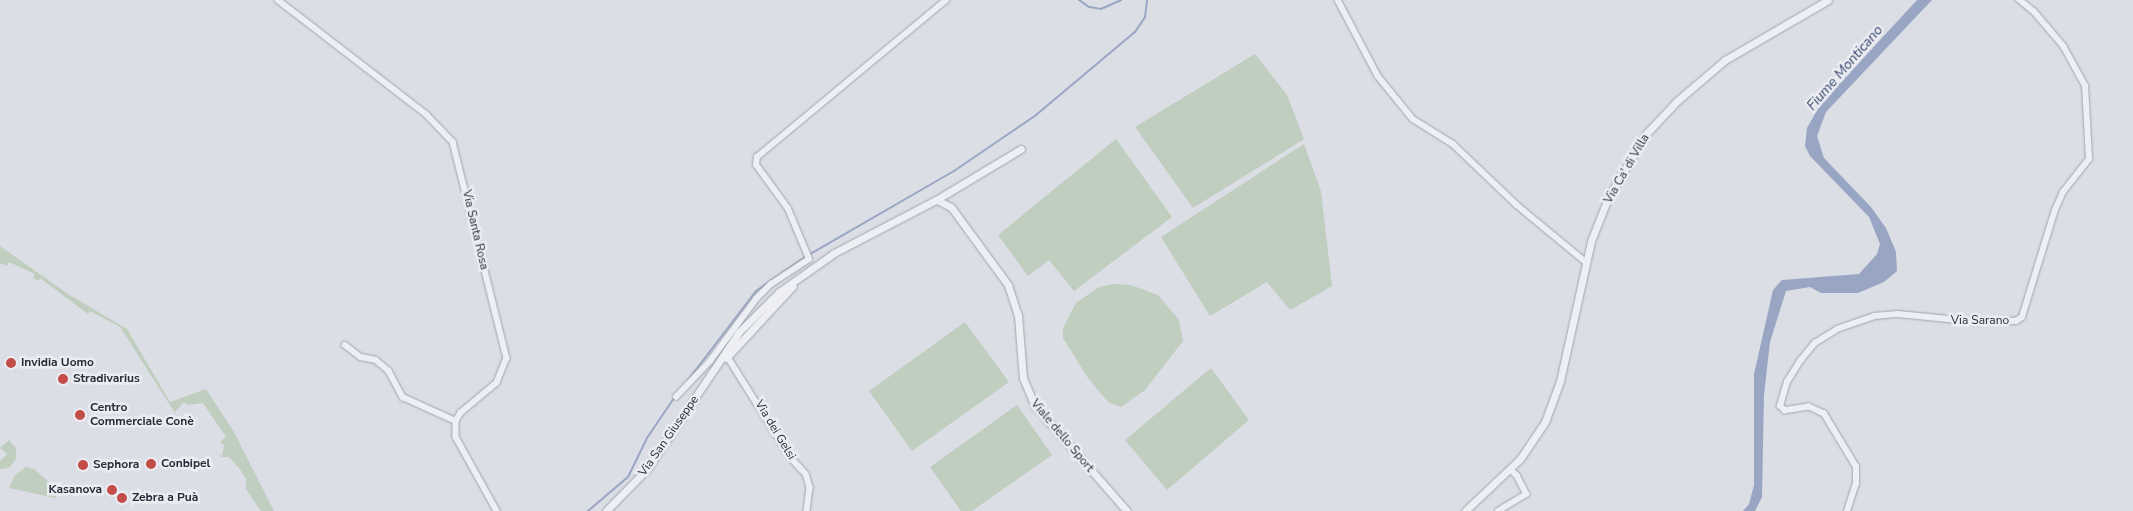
<!DOCTYPE html>
<html>
<head>
<meta charset="utf-8">
<style>
  body { margin:0 }
  #map { position:relative; width:2133px; height:511px; overflow:hidden; background:#dcdee5; font-family:"Nunito Sans",sans-serif }
  div>[style] { position:absolute }
  .green>* { inset:0; background:#bfcebe }
  .water>* { inset:0; background:#99a6c3 }
  .stream>* { height:2px; margin:-1px; padding:0 1px; transform-origin:1px; border-radius:1px; background:#99a6c3 }
  .roads { filter:drop-shadow(0 0 1px #a2a5ae) drop-shadow(0 0 1px #a2a5ae) }
  .minor>* { height:5.5px; margin:-2.75px; padding:0 2.75px; transform-origin:2.75px; border-radius:2.75px; background:#eeeff4 }
  .tertiary>* { height:7px; margin:-3.5px; padding:0 3.5px; transform-origin:3.5px; border-radius:3.5px; background:#eeeff4 }
  .dots>* { width:14px; height:14px; translate:-50% -50%; box-sizing:border-box; border:2px solid #ebedf3; border-radius:50% }
  span { translate:-50% -50%; white-space:nowrap; text-align:center; line-height:1.15; -webkit-text-stroke:5px #ebedf3; paint-order:stroke }
  .street-label { font-size:12px; color:#272b3a }
  .poi-label { font-size:12px; color:#272b3a; font-weight:700 }
  .left { translate:0 -50%; text-align:left }
  .right { translate:-100% -50%; text-align:right }
  .water-label { font-size:14px; color:#34436b; font-style:italic }
</style>
</head>
<body>
<div id="map">
  <div class="green">
    <i style="clip-path:polygon(1255px 54px,1287px 95px,1304px 139px,1193px 208px,1135px 127px)"></i>
    <i style="clip-path:polygon(1116px 139px,1172px 217px,1074px 291px,1049px 260px,1028px 276px,998px 235px)"></i>
    <i style="clip-path:polygon(1304px 144px,1321px 191px,1332px 286px,1290px 310px,1267px 282px,1210px 316px,1161px 237px)"></i>
    <i style="clip-path:polygon(0 246px,68px 294px,127px 329px,170px 402px,206px 389px,234px 432px,274px 511px,261px 511px,246px 489px,246px 479px,239px 468px,229px 457px,222px 457px,213px 450px,222px 456px,224px 445px,220px 442px,226px 437px,203px 403px,188px 405px,184px 402px,175px 412px,177px 416px,120px 327px,90px 311px,88px 314px,40px 278px,39px 281px,33px 278px,35px 274px,9px 262px,7px 266px,0 263px)"></i>
    <i style="clip-path:polygon(1114px 284px,1131px 285px,1158px 295px,1179px 320px,1183px 341px,1145px 390px,1121px 407px,1108px 402px,1088px 378px,1063px 338px,1063px 328px,1076px 303px,1099px 287px)"></i>
    <i style="clip-path:polygon(965px 322px,1009px 382px,912px 451px,869px 391px)"></i>
    <i style="clip-path:polygon(1211px 368px,1249px 420px,1167px 490px,1125px 440px)"></i>
    <i style="clip-path:polygon(1017px 405px,1052px 455px,972px 511px,961px 511px,930px 467px)"></i>
    <i style="clip-path:polygon(9px 440px,16px 448px,16px 459px,9px 468px,0 469px,0 461px,7px 454px,0 448px)"></i>
    <i style="clip-path:polygon(26px 467px,34px 469px,58px 490px,55px 498px,9px 488px,15px 475px)"></i>
  </div>
  <div class="water">
    <i style="clip-path:polygon(1917px 0,1932px 0,1826px 112px,1817px 136px,1824px 158px,1871px 207px,1886px 228px,1896px 252px,1897px 271px,1884px 282px,1858px 293px,1821px 293px,1810px 287px,1786px 291px,1770px 342px,1764px 395px,1762px 497px,1755px 511px,1743px 511px,1749px 504px,1754px 485px,1754px 374px,1773px 290px,1782px 280px,1859px 274px,1877px 254px,1880px 244px,1869px 217px,1810px 156px,1805px 146px,1807px 128px,1820px 105px)"></i>
  </div>
  <div class="stream">
    <i style="left:1079px;top:0;width:12px;rotate:35deg"></i>
    <i style="left:1089px;top:7px;width:12px;rotate:9deg"></i>
    <i style="left:1101px;top:9px;width:22px;rotate:-24deg"></i>
    <i style="left:688px;top:380px;width:112px;rotate:-52.6deg"></i>
    <i style="left:756px;top:291px;width:60px;rotate:-34.8deg"></i>
    <i style="left:805px;top:257px;width:172px;rotate:-30deg"></i>
    <i style="left:954px;top:171px;width:99px;rotate:-34.3deg"></i>
    <i style="left:1036px;top:115px;width:129px;rotate:-40deg"></i>
    <i style="left:1135px;top:32px;width:18px;rotate:-56deg"></i>
    <i style="left:1145px;top:17px;width:17px;rotate:-83deg"></i>
    <i style="left:588px;top:511px;width:52px;rotate:-40.4deg"></i>
    <i style="left:628px;top:477px;width:43px;rotate:-64deg"></i>
    <i style="left:647px;top:438px;width:48px;rotate:-56deg"></i>
  </div>
  <div class="roads">
    <div class="minor">
      <i style="left:278px;top:0;width:187px;rotate:37.6deg"></i>
      <i style="left:426px;top:114px;width:39px;rotate:46deg"></i>
      <i style="left:453px;top:142px;width:223px;rotate:76deg"></i>
      <i style="left:507px;top:358px;width:27px;rotate:112deg"></i>
      <i style="left:497px;top:383px;width:47px;rotate:140.2deg"></i>
      <i style="left:461px;top:413px;width:9px;rotate:122deg"></i>
      <i style="left:456px;top:421px;width:16px;rotate:90deg"></i>
      <i style="left:456px;top:437px;width:85px;rotate:61deg"></i>
      <i style="left:1338px;top:0;width:86px;rotate:62.2deg"></i>
      <i style="left:1378px;top:76px;width:55px;rotate:50.9deg"></i>
      <i style="left:1413px;top:119px;width:47px;rotate:32deg"></i>
      <i style="left:1453px;top:144px;width:88px;rotate:43.6deg"></i>
      <i style="left:1517px;top:205px;width:89px;rotate:39.6deg"></i>
      <i style="left:345px;top:345px;width:20px;rotate:37deg"></i>
      <i style="left:361px;top:357px;width:15px;rotate:11deg"></i>
      <i style="left:376px;top:360px;width:17px;rotate:40deg"></i>
      <i style="left:389px;top:371px;width:30px;rotate:62deg"></i>
      <i style="left:403px;top:397px;width:58px;rotate:24.4deg"></i>
      <i style="left:726px;top:354px;width:123px;rotate:58deg"></i>
      <i style="left:791px;top:458px;width:22px;rotate:47deg"></i>
      <i style="left:806px;top:474px;width:14px;rotate:73deg"></i>
      <i style="left:810px;top:487px;width:24px;rotate:97deg"></i>
      <i style="left:676px;top:397px;width:50px;rotate:-46.6deg"></i>
      <i style="left:710px;top:361px;width:77px;rotate:-53.4deg"></i>
      <i style="left:756px;top:299px;width:21px;rotate:-45deg"></i>
      <i style="left:771px;top:284px;width:45px;rotate:-33.3deg"></i>
      <i style="left:809px;top:259px;width:54px;rotate:-112.8deg"></i>
      <i style="left:788px;top:209px;width:54px;rotate:-126deg"></i>
      <i style="left:756px;top:165px;width:8px;rotate:-83deg"></i>
      <i style="left:757px;top:157px;width:246px;rotate:-39.7deg"></i>
      <i style="left:1498px;top:511px;width:33px;rotate:-31deg"></i>
      <i style="left:1526px;top:494px;width:20px;rotate:-117deg"></i>
      <i style="left:1517px;top:476px;width:9px;rotate:-139deg"></i>
      <i style="left:1847px;top:511px;width:28px;rotate:-72deg"></i>
      <i style="left:1856px;top:484px;width:17px;rotate:-90deg"></i>
      <i style="left:1856px;top:467px;width:62px;rotate:-121.1deg"></i>
      <i style="left:1824px;top:414px;width:17px;rotate:-155deg"></i>
      <i style="left:1809px;top:407px;width:24px;rotate:171deg"></i>
      <i style="left:1785px;top:411px;width:7px;rotate:-135deg"></i>
      <i style="left:1780px;top:406px;width:25px;rotate:-74deg"></i>
      <i style="left:1787px;top:382px;width:26px;rotate:-58deg"></i>
      <i style="left:1801px;top:360px;width:22px;rotate:-51deg"></i>
      <i style="left:1815px;top:343px;width:26px;rotate:-32deg"></i>
      <i style="left:1837px;top:329px;width:39px;rotate:-19deg"></i>
      <i style="left:1874px;top:316px;width:24px;rotate:-5deg"></i>
      <i style="left:1898px;top:314px;width:81px;rotate:5.6deg"></i>
      <i style="left:1979px;top:322px;width:37px;rotate:-2deg"></i>
      <i style="left:2016px;top:321px;width:7px;rotate:-34deg"></i>
      <i style="left:2022px;top:317px;width:112px;rotate:-72.9deg"></i>
      <i style="left:2055px;top:210px;width:20px;rotate:-66deg"></i>
      <i style="left:2063px;top:192px;width:42px;rotate:-51.8deg"></i>
      <i style="left:2089px;top:159px;width:73px;rotate:-93.1deg"></i>
      <i style="left:2085px;top:86px;width:46px;rotate:-118.8deg"></i>
      <i style="left:2063px;top:46px;width:45px;rotate:-130.5deg"></i>
      <i style="left:2034px;top:12px;width:19px;rotate:-141deg"></i>
    </div>
    <div class="tertiary">
      <i style="left:937px;top:200px;width:16px;rotate:27deg"></i>
      <i style="left:951px;top:207px;width:97px;rotate:53.8deg"></i>
      <i style="left:1008px;top:285px;width:32px;rotate:72deg"></i>
      <i style="left:1018px;top:315px;width:63px;rotate:85.5deg"></i>
      <i style="left:1023px;top:378px;width:30px;rotate:67deg"></i>
      <i style="left:1035px;top:406px;width:140px;rotate:48.8deg"></i>
      <i style="left:726px;top:358px;width:98px;rotate:-47.1deg"></i>
      <i style="left:606px;top:511px;width:59px;rotate:-45.7deg"></i>
      <i style="left:647px;top:469px;width:165px;rotate:-56.1deg"></i>
      <i style="left:739px;top:332px;width:57px;rotate:-45deg"></i>
      <i style="left:779px;top:292px;width:67px;rotate:-35.3deg"></i>
      <i style="left:834px;top:253px;width:115px;rotate:-27.5deg"></i>
      <i style="left:936px;top:200px;width:99px;rotate:-31deg"></i>
      <i style="left:1465px;top:511px;width:76px;rotate:-43.4deg"></i>
      <i style="left:1520px;top:459px;width:45px;rotate:-56deg"></i>
      <i style="left:1545px;top:422px;width:44px;rotate:-69.9deg"></i>
      <i style="left:1560px;top:381px;width:143px;rotate:-77.5deg"></i>
      <i style="left:1591px;top:241px;width:46px;rotate:-68.4deg"></i>
      <i style="left:1608px;top:198px;width:74px;rotate:-59.3deg"></i>
      <i style="left:1646px;top:134px;width:45px;rotate:-46.8deg"></i>
      <i style="left:1677px;top:101px;width:63px;rotate:-40.5deg"></i>
      <i style="left:1725px;top:60px;width:119px;rotate:-30.2deg"></i>
    </div>
  </div>
  <div class="dots">
    <i style="left:11px;top:363px;background:#c34b48"></i>
    <i style="left:63px;top:379px;background:#c34b48"></i>
    <i style="left:80px;top:415px;background:#c34b48"></i>
    <i style="left:151px;top:464px;background:#c34b48"></i>
    <i style="left:83px;top:465px;background:#c34b48"></i>
    <i style="left:112px;top:490px;background:#c34b48"></i>
    <i style="left:122px;top:498px;background:#c34b48"></i>
  </div>
  <div class="street-label">
    <span style="left:1627px;top:169px;rotate:-60deg">Via Ca' di Villa</span>
    <span style="left:475px;top:230px;rotate:77deg">Via Santa Rosa</span>
    <span style="left:1980px;top:321px">Via Sarano</span>
    <span style="left:775px;top:430px;rotate:59deg">Via dei Gelsi</span>
    <span style="left:669px;top:436px;rotate:-55deg">Via San Giuseppe</span>
    <span style="left:1062px;top:436px;rotate:50deg">Viale dello Sport</span>
  </div>
  <div class="poi-label">
    <span class="left" style="left:21px;top:363px">Invidia Uomo</span>
    <span class="left" style="left:73px;top:379px">Stradivarius</span>
    <span class="left" style="left:90px;top:415px">Centro<br>Commerciale Conè</span>
    <span class="left" style="left:161px;top:464px">Conbipel</span>
    <span class="left" style="left:93px;top:465px">Sephora</span>
    <span class="right" style="left:102px;top:490px">Kasanova</span>
    <span class="left" style="left:132px;top:498px">Zebra a Puà</span>
  </div>
  <div class="water-label">
    <span style="left:1845px;top:68px;rotate:-49deg">Fiume Monticano</span>
  </div>
</div>
</body>
</html>
